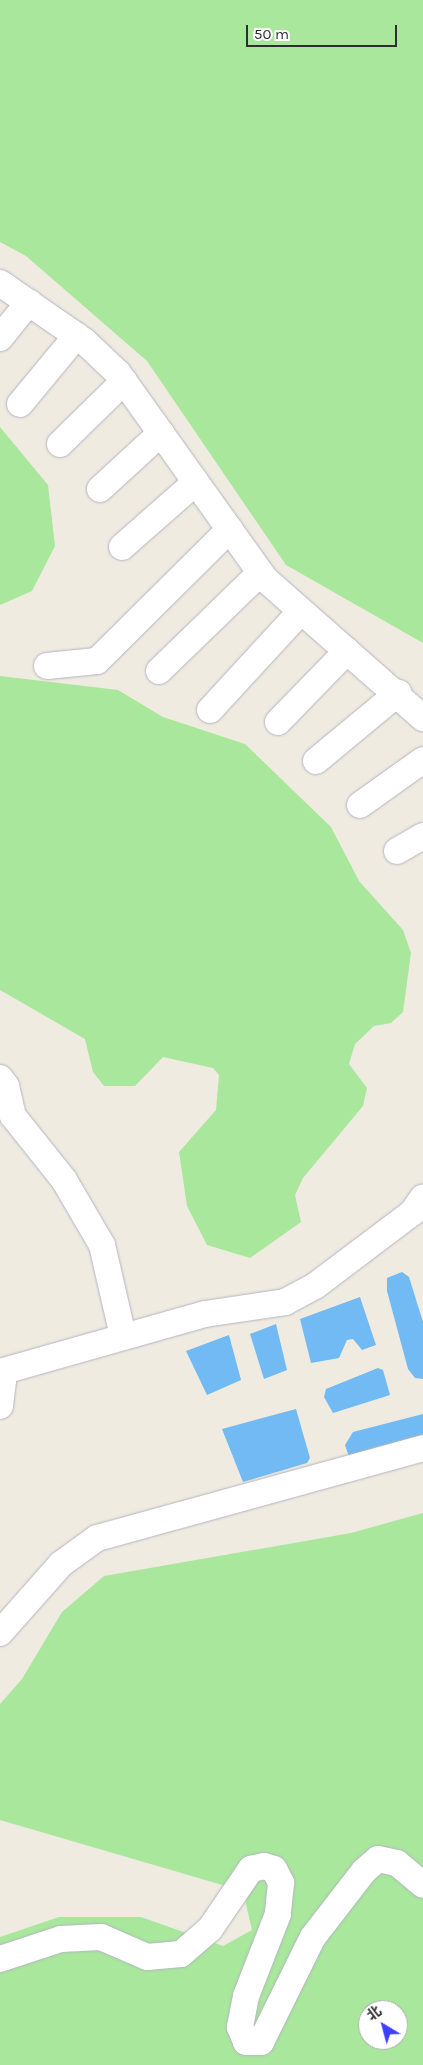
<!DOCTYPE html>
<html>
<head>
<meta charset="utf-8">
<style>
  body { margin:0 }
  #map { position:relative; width:423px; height:2065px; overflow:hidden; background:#efebe0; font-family:Karla,"Noto Sans SC",sans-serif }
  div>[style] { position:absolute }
  .green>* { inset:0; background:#a8e79c }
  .water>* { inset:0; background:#71baf3 }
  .roads { filter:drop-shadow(0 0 1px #b4b4c1) drop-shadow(0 0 1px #b4b4c1) }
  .minor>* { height:26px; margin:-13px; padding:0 13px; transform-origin:13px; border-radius:13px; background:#fff }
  span { translate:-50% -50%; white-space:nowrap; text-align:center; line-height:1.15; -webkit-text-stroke:4.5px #fff; paint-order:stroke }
  .north { position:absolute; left:358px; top:2000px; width:50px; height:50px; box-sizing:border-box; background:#fff; border:1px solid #ababab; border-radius:50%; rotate:323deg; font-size:14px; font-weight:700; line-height:20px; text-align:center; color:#2e2e2e }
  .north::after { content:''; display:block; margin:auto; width:18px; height:22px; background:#3e40ff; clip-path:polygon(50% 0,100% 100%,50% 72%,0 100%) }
  .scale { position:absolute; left:246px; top:25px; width:151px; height:22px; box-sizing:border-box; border:2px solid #2e2e2e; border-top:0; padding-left:6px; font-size:15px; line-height:18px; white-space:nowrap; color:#2e2e2e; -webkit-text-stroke:4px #fff; paint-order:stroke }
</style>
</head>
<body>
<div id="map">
  <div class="green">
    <i style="clip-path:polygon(0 0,423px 0,423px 643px,286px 565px,147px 361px,26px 256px,0 242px)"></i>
    <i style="clip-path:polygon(0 427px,48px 485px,55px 546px,32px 591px,0 605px)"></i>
    <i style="clip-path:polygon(0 676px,118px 690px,163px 717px,245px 744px,331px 827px,359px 881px,403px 930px,411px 953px,403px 1012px,391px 1023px,374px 1026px,355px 1044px,349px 1064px,367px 1088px,363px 1106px,303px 1178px,295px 1195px,301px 1222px,250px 1258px,207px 1245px,187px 1206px,179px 1152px,216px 1110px,219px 1075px,213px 1068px,163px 1057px,135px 1086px,104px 1086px,93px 1072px,85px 1039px,0 990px)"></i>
    <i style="clip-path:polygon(evenodd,423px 1513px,423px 2065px,0 2065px,0 1937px,59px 1917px,141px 1917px,223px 1946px,252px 1930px,243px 1891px,0 1820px,0 1704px,22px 1679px,62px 1612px,104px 1576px,351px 1533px,423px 1513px,368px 2010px,398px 2010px,398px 2040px,368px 2040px,368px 2010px)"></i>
  </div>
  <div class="water">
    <i style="clip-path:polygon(402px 1272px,409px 1277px,423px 1322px,423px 1379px,415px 1378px,408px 1369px,387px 1291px,387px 1278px)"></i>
    <i style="clip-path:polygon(360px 1297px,376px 1345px,362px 1350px,353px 1339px,347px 1340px,339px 1358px,311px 1363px,300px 1319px)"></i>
    <i style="clip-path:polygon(276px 1324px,287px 1370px,264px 1379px,250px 1334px)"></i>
    <i style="clip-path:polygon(229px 1335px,241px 1380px,207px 1395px,186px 1351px)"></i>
    <i style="clip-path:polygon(378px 1368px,383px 1370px,390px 1395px,333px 1413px,324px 1397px,326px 1389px)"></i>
    <i style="clip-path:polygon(296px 1409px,310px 1458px,307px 1463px,243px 1482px,222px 1429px)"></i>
    <i style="clip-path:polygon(423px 1414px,423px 1440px,352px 1458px,348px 1454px,345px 1445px,353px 1432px)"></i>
  </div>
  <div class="roads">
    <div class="minor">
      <i style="left:0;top:283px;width:102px;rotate:34.6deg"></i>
      <i style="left:84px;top:341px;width:47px;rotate:43.3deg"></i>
      <i style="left:118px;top:373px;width:252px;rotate:54.5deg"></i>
      <i style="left:264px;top:578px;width:212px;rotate:41.4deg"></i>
      <i style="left:0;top:338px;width:46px;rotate:-51.1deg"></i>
      <i style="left:20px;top:404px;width:89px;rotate:-50.4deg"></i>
      <i style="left:60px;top:444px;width:90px;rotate:-44.5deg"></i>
      <i style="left:100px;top:489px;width:83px;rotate:-42.6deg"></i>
      <i style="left:122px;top:547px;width:98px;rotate:-41.3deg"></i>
      <i style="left:47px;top:666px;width:50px;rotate:-5.7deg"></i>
      <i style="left:97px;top:661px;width:187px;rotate:-44.8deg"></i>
      <i style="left:159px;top:671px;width:141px;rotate:-44.1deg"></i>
      <i style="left:210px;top:710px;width:133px;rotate:-47.4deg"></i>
      <i style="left:278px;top:722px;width:99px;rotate:-45.8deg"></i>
      <i style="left:316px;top:761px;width:107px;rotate:-39.7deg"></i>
      <i style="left:360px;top:805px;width:77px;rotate:-35.5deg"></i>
      <i style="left:397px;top:851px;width:30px;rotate:-30deg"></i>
      <i style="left:0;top:1078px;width:10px;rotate:53deg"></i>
      <i style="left:6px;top:1086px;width:31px;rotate:77deg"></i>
      <i style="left:13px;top:1116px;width:82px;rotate:51.4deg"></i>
      <i style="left:64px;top:1180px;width:75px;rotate:59.7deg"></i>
      <i style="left:102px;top:1245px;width:93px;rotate:77deg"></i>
      <i style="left:0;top:1372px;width:213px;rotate:-15.8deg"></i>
      <i style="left:205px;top:1314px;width:81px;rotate:-8.5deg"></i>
      <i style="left:285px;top:1302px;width:34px;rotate:-28deg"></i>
      <i style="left:315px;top:1286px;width:121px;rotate:-37deg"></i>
      <i style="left:412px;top:1213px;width:19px;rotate:-55deg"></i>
      <i style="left:0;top:1406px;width:34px;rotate:-83deg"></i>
      <i style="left:0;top:1633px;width:92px;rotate:-48.5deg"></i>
      <i style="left:61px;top:1564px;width:44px;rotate:-35.8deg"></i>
      <i style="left:97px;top:1538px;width:338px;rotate:-15.4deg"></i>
      <i style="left:0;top:1959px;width:64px;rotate:-18.2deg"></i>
      <i style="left:61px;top:1939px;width:40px;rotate:-2.9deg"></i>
      <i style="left:101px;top:1937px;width:50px;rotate:23.5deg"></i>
      <i style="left:147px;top:1957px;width:34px;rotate:-5deg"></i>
      <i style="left:181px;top:1954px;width:38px;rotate:-41deg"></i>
      <i style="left:210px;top:1929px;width:73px;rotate:-55.7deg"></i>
      <i style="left:251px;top:1869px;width:13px;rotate:-13deg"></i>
      <i style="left:264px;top:1866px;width:10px;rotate:17deg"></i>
      <i style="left:274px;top:1869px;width:16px;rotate:63deg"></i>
      <i style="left:281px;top:1883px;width:31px;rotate:96deg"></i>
      <i style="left:278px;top:1914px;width:88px;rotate:111.3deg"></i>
      <i style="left:246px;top:1996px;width:32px;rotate:101deg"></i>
      <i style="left:240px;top:2027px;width:16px;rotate:68deg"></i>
      <i style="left:246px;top:2042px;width:15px"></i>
      <i style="left:261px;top:2042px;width:117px;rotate:-63.7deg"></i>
      <i style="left:313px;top:1937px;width:83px;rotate:-52.3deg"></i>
      <i style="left:364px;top:1871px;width:18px;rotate:-41deg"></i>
      <i style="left:378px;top:1859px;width:19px;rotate:12deg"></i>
      <i style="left:397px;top:1863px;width:34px;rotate:40deg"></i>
    </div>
  </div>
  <div class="north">北</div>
  <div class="scale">50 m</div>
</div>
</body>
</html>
